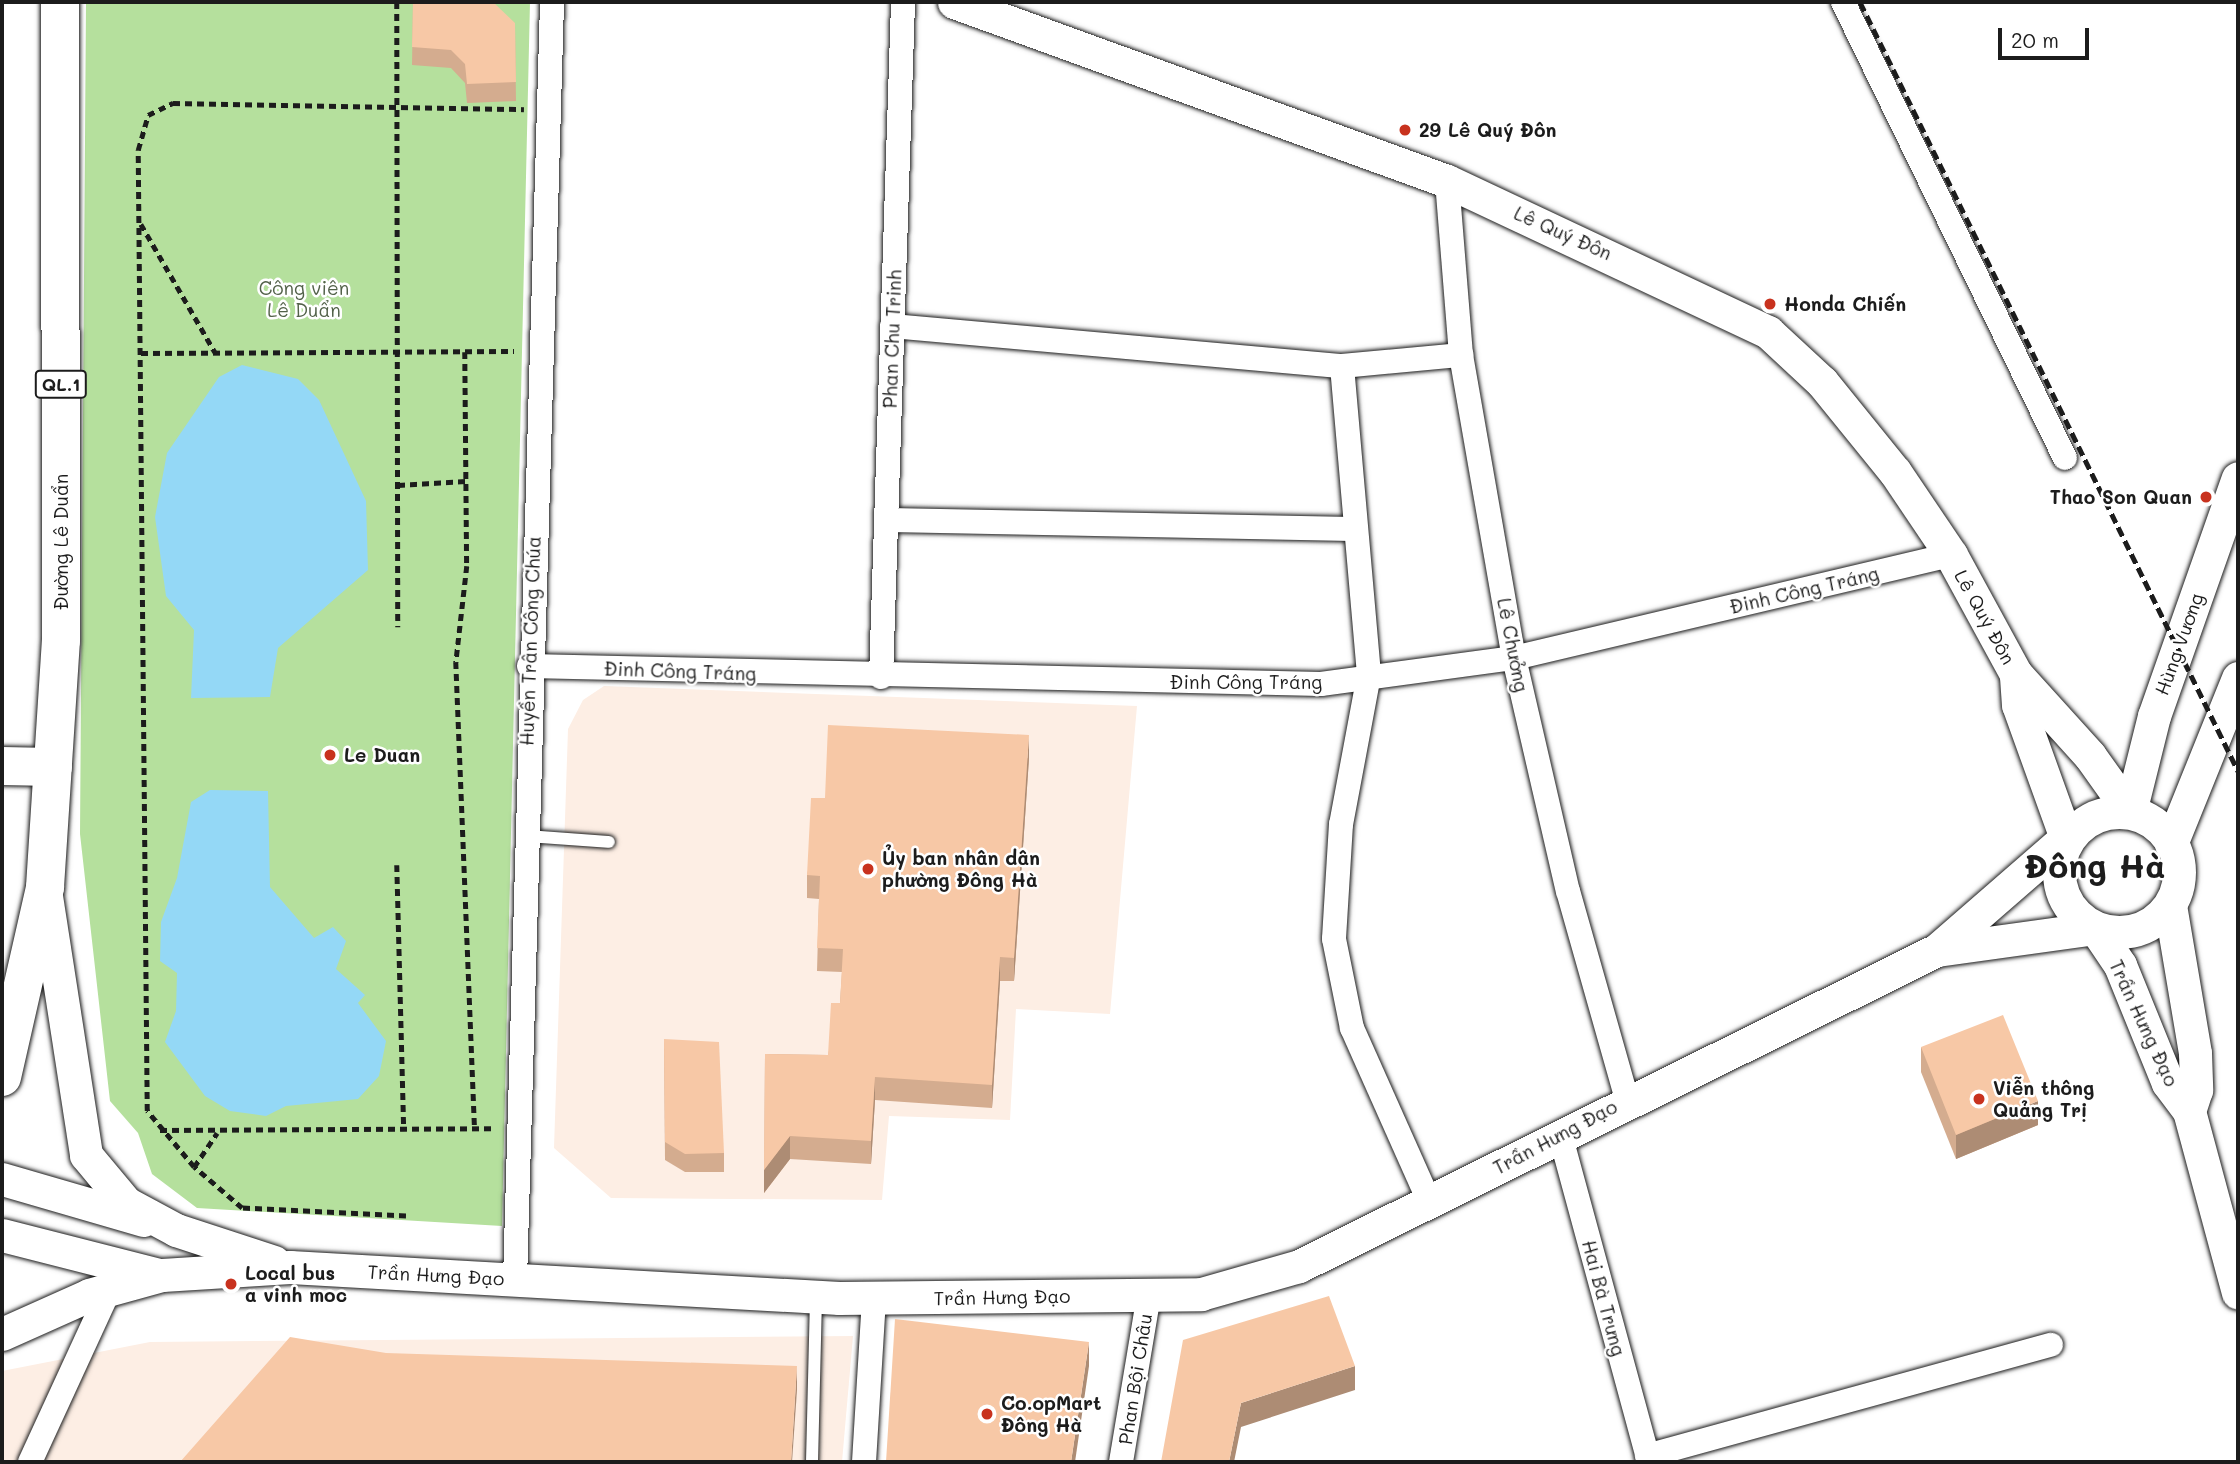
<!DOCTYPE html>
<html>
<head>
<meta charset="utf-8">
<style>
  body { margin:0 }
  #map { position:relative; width:2240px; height:1464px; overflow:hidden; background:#fff; font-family:Mali,sans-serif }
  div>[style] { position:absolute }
  .built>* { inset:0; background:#fdeee4 }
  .green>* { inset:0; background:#b5e09d }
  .water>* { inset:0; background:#94d8f6 }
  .path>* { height:4.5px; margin-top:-2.25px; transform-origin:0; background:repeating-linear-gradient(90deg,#1c1c1c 0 7px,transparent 0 12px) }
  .roads { filter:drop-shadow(0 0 2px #1c1c1c) drop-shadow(0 0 2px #1c1c1c) }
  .lane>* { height:12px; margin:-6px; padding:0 6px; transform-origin:6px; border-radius:6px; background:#fff }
  .street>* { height:24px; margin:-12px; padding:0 12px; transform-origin:12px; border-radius:12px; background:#fff }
  .secondary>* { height:33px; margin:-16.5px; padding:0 16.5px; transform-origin:16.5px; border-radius:16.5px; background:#fff }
  .secondary>.ring { margin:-16.5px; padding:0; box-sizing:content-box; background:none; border:33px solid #fff; border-radius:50% }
  .highway>* { height:38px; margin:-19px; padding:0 19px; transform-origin:19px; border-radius:19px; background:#fff }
  .rail>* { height:5px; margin-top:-2.5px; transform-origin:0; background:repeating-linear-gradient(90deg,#1c1c1c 0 10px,transparent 0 15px) }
  .wall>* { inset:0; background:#d4ac8f }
  .shaded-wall>* { inset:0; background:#ad8c74 }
  .building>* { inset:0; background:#f7c8a6 }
  .dots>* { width:19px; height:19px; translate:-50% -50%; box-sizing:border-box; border:4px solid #fff; border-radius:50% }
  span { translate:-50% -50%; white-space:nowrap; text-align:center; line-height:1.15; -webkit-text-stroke:5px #fff; paint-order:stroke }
  .shield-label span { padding:2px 5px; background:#fff; border:2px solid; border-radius:5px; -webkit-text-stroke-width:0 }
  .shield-label { font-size:18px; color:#1c1c1c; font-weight:700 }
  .poi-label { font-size:19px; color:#1c1c1c; font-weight:700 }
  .left { translate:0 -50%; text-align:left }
  .right { translate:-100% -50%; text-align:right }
  .street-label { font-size:19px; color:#1c1c1c }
  .park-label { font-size:19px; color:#526149 }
  .town-label { font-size:33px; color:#1c1c1c; font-weight:700 }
  .frame { position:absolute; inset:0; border:4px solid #1c1c1c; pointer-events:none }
  .scale { position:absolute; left:1998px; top:28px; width:91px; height:32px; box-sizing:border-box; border:4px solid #1c1c1c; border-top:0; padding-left:9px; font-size:21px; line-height:24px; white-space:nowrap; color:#1c1c1c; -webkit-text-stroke:5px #fff; paint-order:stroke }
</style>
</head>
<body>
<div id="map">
  <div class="built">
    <i style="clip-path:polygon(604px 686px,1137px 706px,1110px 1014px,1016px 1009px,1010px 1120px,889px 1116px,882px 1200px,611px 1198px,554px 1148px,568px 729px,583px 700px)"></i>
    <i style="clip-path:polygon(853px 1336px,842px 1462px,2px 1462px,2px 1371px,150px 1342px)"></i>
  </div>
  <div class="green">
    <i style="clip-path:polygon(86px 2px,530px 2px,502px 1226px,197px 1208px,152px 1174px,138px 1133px,110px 1101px,80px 834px)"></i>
  </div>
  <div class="water">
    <i style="clip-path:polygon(242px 365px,298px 379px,319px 400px,366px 501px,368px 570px,278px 648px,270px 697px,191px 698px,194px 630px,166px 596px,155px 517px,167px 453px,219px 377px)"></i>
    <i style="clip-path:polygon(210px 790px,268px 791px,270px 887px,314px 938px,333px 927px,346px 941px,336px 969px,365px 995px,358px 1003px,386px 1041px,379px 1076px,358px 1099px,286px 1106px,266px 1116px,230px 1111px,205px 1096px,165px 1042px,176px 1011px,177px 973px,160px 961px,161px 922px,177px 878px,191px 802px)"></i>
  </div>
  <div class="path">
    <i style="left:397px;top:2px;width:625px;rotate:89.91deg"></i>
    <i style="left:141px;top:224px;width:148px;rotate:60deg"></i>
    <i style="left:465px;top:352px;width:214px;rotate:89.5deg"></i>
    <i style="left:467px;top:566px;width:97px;rotate:96.5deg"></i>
    <i style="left:456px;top:662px;width:467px;rotate:87.7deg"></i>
    <i style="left:141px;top:353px;width:373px;rotate:-0.3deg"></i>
    <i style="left:398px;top:485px;width:68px;rotate:-3.4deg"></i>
    <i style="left:397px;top:865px;width:266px;rotate:88.5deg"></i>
    <i style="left:160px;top:1130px;width:335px;rotate:-0.3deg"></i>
    <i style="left:194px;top:1167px;width:41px;rotate:-55.9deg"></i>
    <i style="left:406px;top:1216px;width:164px;rotate:-177.2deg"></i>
    <i style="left:242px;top:1208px;width:63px;rotate:-139.5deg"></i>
    <i style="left:194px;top:1167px;width:73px;rotate:-130deg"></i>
    <i style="left:147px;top:1111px;width:961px;rotate:-90.54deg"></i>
    <i style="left:138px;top:150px;width:36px;rotate:-74deg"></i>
    <i style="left:148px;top:115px;width:28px;rotate:-26deg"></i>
    <i style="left:173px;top:103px;width:351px;rotate:1deg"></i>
  </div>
  <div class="roads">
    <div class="lane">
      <i style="left:526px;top:836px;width:83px;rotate:4.1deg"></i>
      <i style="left:812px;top:1462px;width:164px;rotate:-88.6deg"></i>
    </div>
    <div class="street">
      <i style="left:1843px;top:2px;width:507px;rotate:64.04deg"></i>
      <i style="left:1447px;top:181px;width:175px;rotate:85.4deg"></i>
      <i style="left:1461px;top:355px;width:308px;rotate:80.1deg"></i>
      <i style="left:1514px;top:658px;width:239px;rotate:77deg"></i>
      <i style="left:1568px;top:891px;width:216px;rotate:74.2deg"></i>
      <i style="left:892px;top:326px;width:452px;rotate:5.1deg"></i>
      <i style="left:1342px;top:366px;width:120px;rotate:-5.3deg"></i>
      <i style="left:1342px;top:366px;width:310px;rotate:85deg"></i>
      <i style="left:1369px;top:675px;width:152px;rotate:100.6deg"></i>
      <i style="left:1341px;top:824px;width:115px;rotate:93.5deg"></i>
      <i style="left:1334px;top:939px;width:91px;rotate:78.6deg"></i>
      <i style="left:1352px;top:1028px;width:192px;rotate:66deg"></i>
      <i style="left:888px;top:520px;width:465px;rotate:1.1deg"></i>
      <i style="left:529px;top:666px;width:792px;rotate:1.3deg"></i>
      <i style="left:1321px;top:684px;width:195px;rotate:-7.7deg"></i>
      <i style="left:1514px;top:658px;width:449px;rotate:-13.3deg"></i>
      <i style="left:881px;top:677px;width:675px;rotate:-88.13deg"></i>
      <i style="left:1560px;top:1134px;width:340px;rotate:74.8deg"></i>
      <i style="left:515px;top:1280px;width:1279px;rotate:-88.34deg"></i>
      <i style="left:1647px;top:1456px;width:419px;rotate:-15.4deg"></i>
      <i style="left:30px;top:1462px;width:189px;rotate:-65.3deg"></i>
      <i style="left:864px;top:1462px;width:164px;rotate:-86.5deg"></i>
      <i style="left:1121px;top:1462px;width:169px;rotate:-80.5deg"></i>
    </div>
    <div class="secondary">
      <i style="left:954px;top:2px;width:524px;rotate:19.96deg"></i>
      <i style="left:1447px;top:181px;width:355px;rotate:25.2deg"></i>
      <i style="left:1768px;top:332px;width:74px;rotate:42.8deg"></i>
      <i style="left:1822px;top:382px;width:116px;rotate:51deg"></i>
      <i style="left:1895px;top:472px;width:100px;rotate:56deg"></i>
      <i style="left:1951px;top:555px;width:136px;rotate:61.4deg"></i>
      <i style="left:2016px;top:674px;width:110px;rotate:47.9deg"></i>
      <i style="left:2090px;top:756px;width:69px;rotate:54.5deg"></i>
      <i style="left:2130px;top:812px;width:99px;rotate:-76deg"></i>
      <i style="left:2154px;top:716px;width:252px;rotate:-70.6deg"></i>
      <i class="ring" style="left:2059px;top:812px;width:87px;height:87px"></i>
      <i style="left:2171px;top:844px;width:179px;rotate:-68deg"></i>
      <i style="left:46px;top:896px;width:262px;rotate:81.2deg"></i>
      <i style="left:86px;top:1155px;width:62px;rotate:50.2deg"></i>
      <i style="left:126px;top:1203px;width:57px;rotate:28.4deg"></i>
      <i style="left:176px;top:1230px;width:103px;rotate:18.1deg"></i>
      <i style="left:2170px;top:905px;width:150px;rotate:80.4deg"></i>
      <i style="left:2195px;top:1053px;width:37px;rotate:88deg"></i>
      <i style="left:2196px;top:1090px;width:22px;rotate:108deg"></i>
      <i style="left:1937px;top:950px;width:160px;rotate:-7.9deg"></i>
      <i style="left:2095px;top:928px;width:45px;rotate:56deg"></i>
      <i style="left:2120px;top:965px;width:127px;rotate:67.9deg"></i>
      <i style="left:2168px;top:1083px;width:35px;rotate:53deg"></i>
      <i style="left:2189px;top:1111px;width:188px;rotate:74.9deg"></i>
      <i style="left:2px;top:1179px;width:147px;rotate:16.2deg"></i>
      <i style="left:2px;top:1235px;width:162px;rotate:14.3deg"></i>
      <i style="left:2px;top:1334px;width:95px;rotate:-24.1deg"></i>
      <i style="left:89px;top:1295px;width:76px;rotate:-15.3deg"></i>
      <i style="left:162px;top:1275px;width:128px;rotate:-3.6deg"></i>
      <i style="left:290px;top:1267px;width:550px;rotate:3.23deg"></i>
      <i style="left:839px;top:1298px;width:362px;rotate:-0.6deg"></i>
      <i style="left:1201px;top:1294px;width:102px;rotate:-15.9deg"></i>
      <i style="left:1299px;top:1266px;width:712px;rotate:-26.35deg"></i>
      <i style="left:1937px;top:950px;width:171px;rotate:-41deg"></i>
      <i style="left:2066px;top:838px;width:141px;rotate:-109.8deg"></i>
      <i style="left:2018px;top:705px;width:31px;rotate:-94deg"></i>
    </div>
    <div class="highway">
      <i style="left:2px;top:766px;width:51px;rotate:1.1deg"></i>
      <i style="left:2px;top:1077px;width:195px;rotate:-77.2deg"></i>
      <i style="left:45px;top:887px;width:247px;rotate:-86.3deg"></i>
      <i style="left:61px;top:641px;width:639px;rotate:-90.09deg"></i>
    </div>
  </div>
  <div class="rail">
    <i style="left:1860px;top:2px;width:857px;rotate:63.82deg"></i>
  </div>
  <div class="wall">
    <i style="clip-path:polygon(413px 2px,515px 23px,516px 101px,467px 103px,465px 83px,451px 68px,412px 65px)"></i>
    <i style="clip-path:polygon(1029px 758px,1014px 981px,1000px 981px,992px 1108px,875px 1100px,871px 1164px,790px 1159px,764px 1193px,765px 1054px,828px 1055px,840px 1003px,842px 972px,817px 971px,819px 899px,807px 898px,807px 875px,825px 798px)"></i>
    <i style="clip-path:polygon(664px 1039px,724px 1153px,724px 1172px,685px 1172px,665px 1160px)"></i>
    <i style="clip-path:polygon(1921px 1047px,2038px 1125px,1956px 1159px,1921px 1072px)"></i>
  </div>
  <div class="shaded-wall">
    <i style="clip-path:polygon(1029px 735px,1029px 758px,1014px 981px,1014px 958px)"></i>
    <i style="clip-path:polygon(1000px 957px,1000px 981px,992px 1108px,992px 1085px)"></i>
    <i style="clip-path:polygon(875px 1077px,875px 1100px,871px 1164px,871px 1141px)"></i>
    <i style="clip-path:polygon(2038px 1101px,2038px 1125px,1956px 1159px,1956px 1135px)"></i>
    <i style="clip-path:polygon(790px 1136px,790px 1159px,764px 1193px,764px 1170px)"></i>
    <i style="clip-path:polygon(1089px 1342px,1089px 1366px,1075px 1462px,1071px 1462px)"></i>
    <i style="clip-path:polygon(797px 1366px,797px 1390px,792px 1462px,791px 1462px)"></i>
    <i style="clip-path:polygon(1355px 1366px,1355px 1390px,1241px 1427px,1234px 1462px,1229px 1462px,1241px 1403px)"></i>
  </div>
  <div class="building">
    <i style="clip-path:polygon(413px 2px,493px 2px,515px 23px,516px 82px,467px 84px,465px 64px,451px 50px,412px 47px)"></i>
    <i style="clip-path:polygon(828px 725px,1029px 735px,1014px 958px,1000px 957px,992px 1085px,875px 1077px,871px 1141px,790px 1136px,764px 1170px,765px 1054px,828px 1055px,831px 1003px,840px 1003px,843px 949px,817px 948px,820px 876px,807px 875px,811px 798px,825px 798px)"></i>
    <i style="clip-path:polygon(2003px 1015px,2038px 1101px,1956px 1135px,1921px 1047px)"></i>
    <i style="clip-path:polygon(664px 1039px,719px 1042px,724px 1153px,685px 1154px,665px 1142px)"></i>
    <i style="clip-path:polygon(1329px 1296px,1355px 1366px,1241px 1403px,1229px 1462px,1161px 1462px,1183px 1340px)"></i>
    <i style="clip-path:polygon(895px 1319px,1089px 1342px,1071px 1462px,886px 1462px)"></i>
    <i style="clip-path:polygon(290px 1337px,386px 1353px,797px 1366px,791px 1462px,180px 1462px)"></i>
  </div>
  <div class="dots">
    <i style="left:1405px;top:130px;background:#c8321e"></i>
    <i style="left:1770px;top:304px;background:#c8321e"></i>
    <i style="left:2206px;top:497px;background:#c8321e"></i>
    <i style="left:330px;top:755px;background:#c8321e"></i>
    <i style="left:868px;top:869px;background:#c8321e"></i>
    <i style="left:1979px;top:1099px;background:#c8321e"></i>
    <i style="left:231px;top:1284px;background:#c8321e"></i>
    <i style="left:987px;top:1414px;background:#c8321e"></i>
  </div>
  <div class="shield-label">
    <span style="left:61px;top:384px">QL.1</span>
  </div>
  <div class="poi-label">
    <span class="left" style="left:1419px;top:130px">29 Lê Quý Đôn</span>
    <span class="left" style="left:1784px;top:304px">Honda Chiến</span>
    <span class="right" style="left:2192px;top:497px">Thao Son Quan</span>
    <span class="left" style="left:344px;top:755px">Le Duan</span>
    <span class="left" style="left:882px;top:869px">Ủy ban nhân dân<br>phường Đông Hà</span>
    <span class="left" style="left:1993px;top:1099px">Viễn thông<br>Quảng Trị</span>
    <span class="left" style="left:245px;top:1284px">Local bus<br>a vinh moc</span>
    <span class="left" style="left:1001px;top:1414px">Co.opMart<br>Đông Hà</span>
  </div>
  <div class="street-label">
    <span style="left:1563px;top:233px;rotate:24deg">Lê Quý Đôn</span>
    <span style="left:892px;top:339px;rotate:-88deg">Phan Chu Trinh</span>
    <span style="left:61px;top:542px;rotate:-90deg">Đường Lê Duẩn</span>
    <span style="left:1804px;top:590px;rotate:-13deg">Đinh Công Tráng</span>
    <span style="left:1985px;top:617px;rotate:61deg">Lê Quý Đôn</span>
    <span style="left:530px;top:641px;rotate:-88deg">Huyền Trân Công Chúa</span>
    <span style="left:2179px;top:644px;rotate:-70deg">Hùng Vương</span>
    <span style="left:1513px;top:645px;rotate:79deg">Lê Chưởng</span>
    <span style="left:680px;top:671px;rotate:2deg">Đinh Công Tráng</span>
    <span style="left:1246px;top:682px">Đinh Công Tráng</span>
    <span style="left:2144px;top:1023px;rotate:65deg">Trần Hưng Đạo</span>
    <span style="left:1555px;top:1137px;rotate:-28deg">Trần Hưng Đạo</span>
    <span style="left:436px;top:1275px;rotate:3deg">Trần Hưng Đạo</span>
    <span style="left:1002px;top:1297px;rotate:-1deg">Trần Hưng Đạo</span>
    <span style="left:1604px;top:1298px;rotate:75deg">Hai Bà Trưng</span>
    <span style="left:1135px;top:1379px;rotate:-81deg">Phan Bội Châu</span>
  </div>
  <div class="park-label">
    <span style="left:304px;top:299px">Công viên<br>Lê Duẩn</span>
  </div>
  <div class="town-label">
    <span style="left:2095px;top:865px">Đông Hà</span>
  </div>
  <div class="frame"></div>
  <div class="scale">20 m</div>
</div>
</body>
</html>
